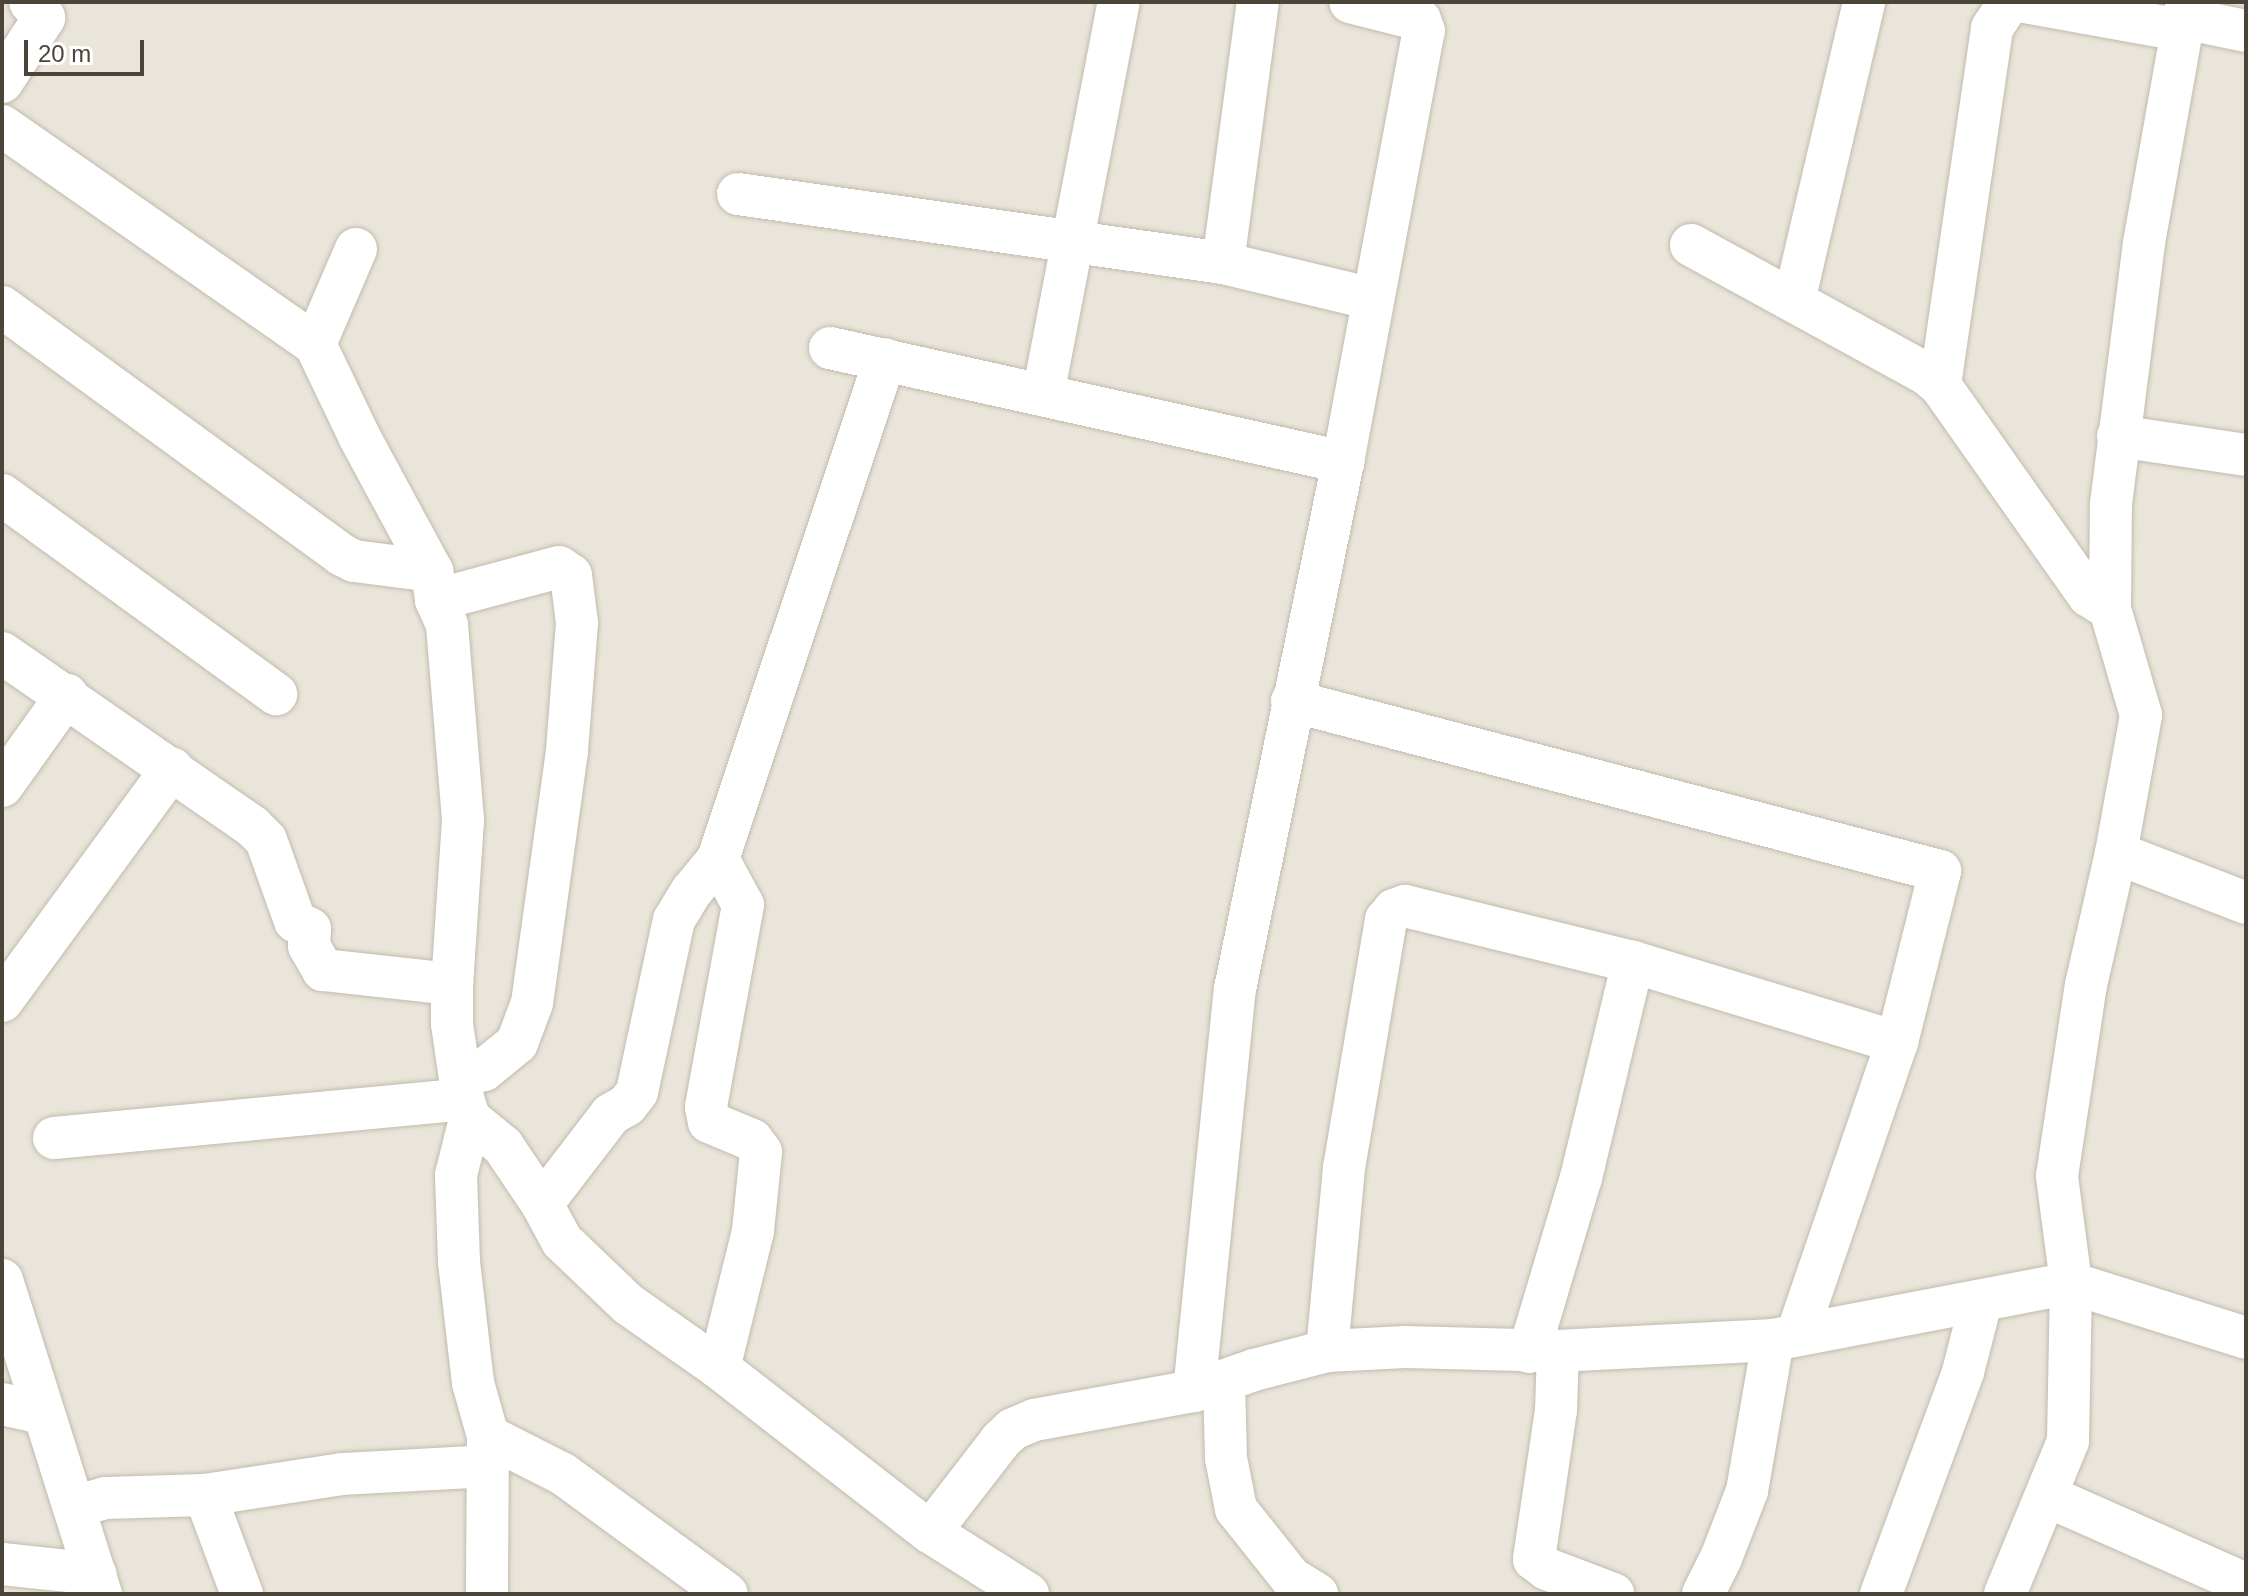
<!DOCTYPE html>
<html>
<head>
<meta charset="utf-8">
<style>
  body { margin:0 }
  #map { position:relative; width:2248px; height:1596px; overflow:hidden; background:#f6f3ec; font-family:Helvetica,sans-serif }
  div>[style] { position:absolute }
  .residential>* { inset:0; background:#eae5da }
  .roads { filter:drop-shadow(0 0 2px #c2bbae) drop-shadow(0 0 2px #c2bbae) }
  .street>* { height:42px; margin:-21px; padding:0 21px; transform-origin:21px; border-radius:21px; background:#fff }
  span { translate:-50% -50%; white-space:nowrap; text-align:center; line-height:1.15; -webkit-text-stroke:7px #fff; paint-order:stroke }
  .frame { position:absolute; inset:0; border:4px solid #4b4439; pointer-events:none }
  .scale { position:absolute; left:24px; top:40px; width:120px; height:36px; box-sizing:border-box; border:4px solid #4b4439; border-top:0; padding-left:10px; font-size:24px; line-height:28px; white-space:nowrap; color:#4b4439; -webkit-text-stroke:6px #fff; paint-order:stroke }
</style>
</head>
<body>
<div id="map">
  <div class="residential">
    <i style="clip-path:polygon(2px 2px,2246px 2px,2246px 1594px,2px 1594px)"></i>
  </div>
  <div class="roads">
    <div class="street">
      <i style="left:2025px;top:2px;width:158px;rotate:10.2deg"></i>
      <i style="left:2183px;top:18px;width:64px;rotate:11.7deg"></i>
      <i style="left:2px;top:82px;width:77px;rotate:-56.7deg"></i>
      <i style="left:44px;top:18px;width:21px;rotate:-131deg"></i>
      <i style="left:2px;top:126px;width:381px;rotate:34.9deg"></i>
      <i style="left:738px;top:194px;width:490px;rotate:8.1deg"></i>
      <i style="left:1223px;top:263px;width:154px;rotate:13.5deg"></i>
      <i style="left:1691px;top:245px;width:267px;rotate:28.7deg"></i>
      <i style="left:1925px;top:373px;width:19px;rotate:39deg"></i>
      <i style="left:1940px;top:385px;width:258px;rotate:54.8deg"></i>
      <i style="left:2089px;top:596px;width:25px;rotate:32deg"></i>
      <i style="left:356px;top:249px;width:103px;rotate:113.3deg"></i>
      <i style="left:315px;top:344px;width:104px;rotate:64.4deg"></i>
      <i style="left:360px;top:438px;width:151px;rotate:61.6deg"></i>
      <i style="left:432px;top:571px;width:29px;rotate:82deg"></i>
      <i style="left:436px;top:600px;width:27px;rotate:66deg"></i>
      <i style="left:447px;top:625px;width:196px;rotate:85.3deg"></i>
      <i style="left:463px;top:820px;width:164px;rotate:93.8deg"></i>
      <i style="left:452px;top:984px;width:40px;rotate:90deg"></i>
      <i style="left:452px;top:1024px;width:76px;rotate:81.7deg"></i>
      <i style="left:463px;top:1099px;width:21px;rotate:71deg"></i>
      <i style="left:470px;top:1119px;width:58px;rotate:104deg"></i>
      <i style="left:456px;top:1175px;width:87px;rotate:88deg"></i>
      <i style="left:459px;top:1262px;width:122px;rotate:83.4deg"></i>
      <i style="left:473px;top:1383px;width:55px;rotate:74.2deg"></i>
      <i style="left:488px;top:1436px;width:158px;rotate:90.4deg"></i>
      <i style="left:1223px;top:263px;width:263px;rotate:-82.4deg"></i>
      <i style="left:1794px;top:301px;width:307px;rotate:-76.8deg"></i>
      <i style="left:2px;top:307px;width:421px;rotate:36.1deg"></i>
      <i style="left:342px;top:555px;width:13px;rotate:27deg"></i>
      <i style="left:354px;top:561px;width:79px;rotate:7.3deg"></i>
      <i style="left:830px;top:348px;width:526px;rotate:12.53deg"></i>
      <i style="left:1940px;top:385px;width:361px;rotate:-81.7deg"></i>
      <i style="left:1992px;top:28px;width:30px;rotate:-56deg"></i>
      <i style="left:2009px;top:3px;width:10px;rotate:-6deg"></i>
      <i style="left:1043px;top:395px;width:400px;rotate:-79.1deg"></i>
      <i style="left:2118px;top:436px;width:129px;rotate:8.4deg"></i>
      <i style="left:2px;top:495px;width:339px;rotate:36deg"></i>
      <i style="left:436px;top:600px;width:127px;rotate:-15deg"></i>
      <i style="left:559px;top:567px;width:14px;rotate:34deg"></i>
      <i style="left:571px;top:575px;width:48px;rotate:82.9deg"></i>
      <i style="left:577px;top:623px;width:128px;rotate:94.5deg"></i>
      <i style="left:567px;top:751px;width:254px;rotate:97.9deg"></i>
      <i style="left:532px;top:1003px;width:43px;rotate:110.6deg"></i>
      <i style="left:517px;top:1043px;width:43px;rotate:140.7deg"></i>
      <i style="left:484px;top:1070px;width:23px;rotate:170deg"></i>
      <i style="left:2px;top:653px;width:305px;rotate:34.7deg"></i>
      <i style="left:253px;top:827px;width:18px;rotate:45deg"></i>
      <i style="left:266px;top:840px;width:86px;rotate:70.3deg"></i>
      <i style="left:295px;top:921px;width:17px;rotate:28deg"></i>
      <i style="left:310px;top:929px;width:17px;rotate:93deg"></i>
      <i style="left:309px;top:946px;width:28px;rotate:60deg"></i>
      <i style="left:323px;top:970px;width:130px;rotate:6.2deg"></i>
      <i style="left:1292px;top:701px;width:670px;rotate:14.7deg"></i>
      <i style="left:1940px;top:871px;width:176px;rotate:104.1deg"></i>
      <i style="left:1897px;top:1042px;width:309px;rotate:108.9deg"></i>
      <i style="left:2px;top:786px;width:112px;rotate:-54.5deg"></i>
      <i style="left:2116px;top:853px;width:139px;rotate:21deg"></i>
      <i style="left:718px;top:859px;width:52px;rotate:61.5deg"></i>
      <i style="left:743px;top:905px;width:205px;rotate:100.4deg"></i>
      <i style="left:706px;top:1107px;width:15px;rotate:79deg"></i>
      <i style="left:709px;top:1122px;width:47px;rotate:22.7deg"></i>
      <i style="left:752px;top:1140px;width:15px;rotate:53deg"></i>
      <i style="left:761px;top:1152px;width:79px;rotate:95.8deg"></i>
      <i style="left:753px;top:1231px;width:141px;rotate:103.9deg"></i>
      <i style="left:2px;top:1001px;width:288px;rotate:-53.8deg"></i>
      <i style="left:470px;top:1119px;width:43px;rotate:39.3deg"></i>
      <i style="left:503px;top:1146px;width:70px;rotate:56.1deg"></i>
      <i style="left:542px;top:1204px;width:42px;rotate:61.6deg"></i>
      <i style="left:562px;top:1241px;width:91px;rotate:43.7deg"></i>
      <i style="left:628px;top:1304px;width:111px;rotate:35.1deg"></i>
      <i style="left:719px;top:1368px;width:267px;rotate:37.9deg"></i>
      <i style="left:930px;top:1532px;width:116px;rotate:32.3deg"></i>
      <i style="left:54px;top:1138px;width:411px;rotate:-5.4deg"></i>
      <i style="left:542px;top:1204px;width:113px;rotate:-52.5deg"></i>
      <i style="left:611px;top:1114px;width:18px;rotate:-29deg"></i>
      <i style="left:627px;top:1105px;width:16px;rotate:-52deg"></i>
      <i style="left:637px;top:1092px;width:176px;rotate:-77.9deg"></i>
      <i style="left:674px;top:920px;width:33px;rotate:-59deg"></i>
      <i style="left:691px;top:892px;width:43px;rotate:-50.7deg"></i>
      <i style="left:718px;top:859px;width:527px;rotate:-71.53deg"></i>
      <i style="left:2px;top:1280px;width:329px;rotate:72.5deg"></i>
      <i style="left:1327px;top:1351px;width:184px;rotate:-84.7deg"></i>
      <i style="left:1344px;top:1168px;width:252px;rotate:-80.4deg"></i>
      <i style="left:1386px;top:920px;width:13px;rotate:-51deg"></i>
      <i style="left:1394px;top:910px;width:12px;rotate:-20deg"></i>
      <i style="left:1405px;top:906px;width:235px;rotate:13.8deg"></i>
      <i style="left:1633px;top:962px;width:276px;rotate:16.9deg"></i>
      <i style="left:1558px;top:1351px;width:59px;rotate:91.9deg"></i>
      <i style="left:1556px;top:1410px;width:151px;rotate:98.4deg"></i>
      <i style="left:1534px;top:1559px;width:16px;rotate:38deg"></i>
      <i style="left:1547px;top:1569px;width:71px;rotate:20.7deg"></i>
      <i style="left:1529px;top:1352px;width:182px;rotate:-73.4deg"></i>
      <i style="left:1581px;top:1178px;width:222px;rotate:-76.5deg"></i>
      <i style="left:1224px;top:1381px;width:77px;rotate:88.5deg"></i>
      <i style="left:1226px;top:1458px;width:52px;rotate:78.9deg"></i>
      <i style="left:1236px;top:1509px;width:88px;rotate:51.4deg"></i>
      <i style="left:1291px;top:1578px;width:31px;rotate:32deg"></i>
      <i style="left:1194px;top:1391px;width:404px;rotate:-84.2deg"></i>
      <i style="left:1235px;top:989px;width:538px;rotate:-78.42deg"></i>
      <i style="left:1343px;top:462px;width:439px;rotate:-79.4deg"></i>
      <i style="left:1424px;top:31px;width:12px;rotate:-110deg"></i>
      <i style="left:1420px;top:20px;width:72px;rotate:-165.6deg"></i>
      <i style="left:2px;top:1404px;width:41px;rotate:12.7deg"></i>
      <i style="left:488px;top:1436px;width:84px;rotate:26.9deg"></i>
      <i style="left:563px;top:1474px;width:203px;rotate:36.2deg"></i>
      <i style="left:2047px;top:1496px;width:218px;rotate:23.9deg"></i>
      <i style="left:76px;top:1506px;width:30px;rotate:-15deg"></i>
      <i style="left:105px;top:1498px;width:100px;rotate:-1.7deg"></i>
      <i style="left:930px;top:1532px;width:116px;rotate:-52.3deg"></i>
      <i style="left:1001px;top:1440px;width:16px;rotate:-43deg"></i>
      <i style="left:1013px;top:1429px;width:23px;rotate:-23deg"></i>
      <i style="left:1034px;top:1420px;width:163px;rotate:-10.3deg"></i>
      <i style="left:1194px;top:1391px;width:64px;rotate:-19.3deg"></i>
      <i style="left:1254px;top:1370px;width:75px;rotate:-14.6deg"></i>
      <i style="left:1327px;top:1351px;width:78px;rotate:-2.9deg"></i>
      <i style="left:1405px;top:1347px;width:153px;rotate:1.5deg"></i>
      <i style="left:1558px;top:1351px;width:215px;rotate:-2.9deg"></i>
      <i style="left:1773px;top:1340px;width:303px;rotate:-10.8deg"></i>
      <i style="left:2071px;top:1283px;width:183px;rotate:17.4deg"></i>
      <i style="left:2px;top:1564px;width:94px;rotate:6.1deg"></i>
      <i style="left:242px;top:1594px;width:106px;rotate:-110.5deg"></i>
      <i style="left:205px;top:1495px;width:139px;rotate:-8.7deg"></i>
      <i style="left:342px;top:1474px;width:146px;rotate:-3.1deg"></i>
      <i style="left:1703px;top:1594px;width:40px;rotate:-63.4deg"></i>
      <i style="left:1721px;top:1558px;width:72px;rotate:-68.8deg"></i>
      <i style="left:1747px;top:1491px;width:153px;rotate:-80.2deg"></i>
      <i style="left:1881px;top:1594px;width:237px;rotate:-69.7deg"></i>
      <i style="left:1963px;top:1372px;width:72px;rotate:-75.6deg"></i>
      <i style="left:2005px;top:1594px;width:165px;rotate:-67.6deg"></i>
      <i style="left:2068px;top:1441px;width:158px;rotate:-88.9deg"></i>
      <i style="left:2071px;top:1283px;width:108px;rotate:-97.5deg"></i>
      <i style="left:2057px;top:1176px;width:193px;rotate:-81.4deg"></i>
      <i style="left:2086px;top:985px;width:135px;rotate:-77.2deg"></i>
      <i style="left:2116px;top:853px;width:140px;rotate:-79.7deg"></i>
      <i style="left:2141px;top:715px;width:110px;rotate:-106.3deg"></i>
      <i style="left:2110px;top:609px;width:105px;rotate:-89.5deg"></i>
      <i style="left:2111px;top:504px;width:263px;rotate:-82.8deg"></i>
      <i style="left:2144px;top:243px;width:245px;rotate:-79.9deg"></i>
    </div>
  </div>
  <div class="frame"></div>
  <div class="scale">20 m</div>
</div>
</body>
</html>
